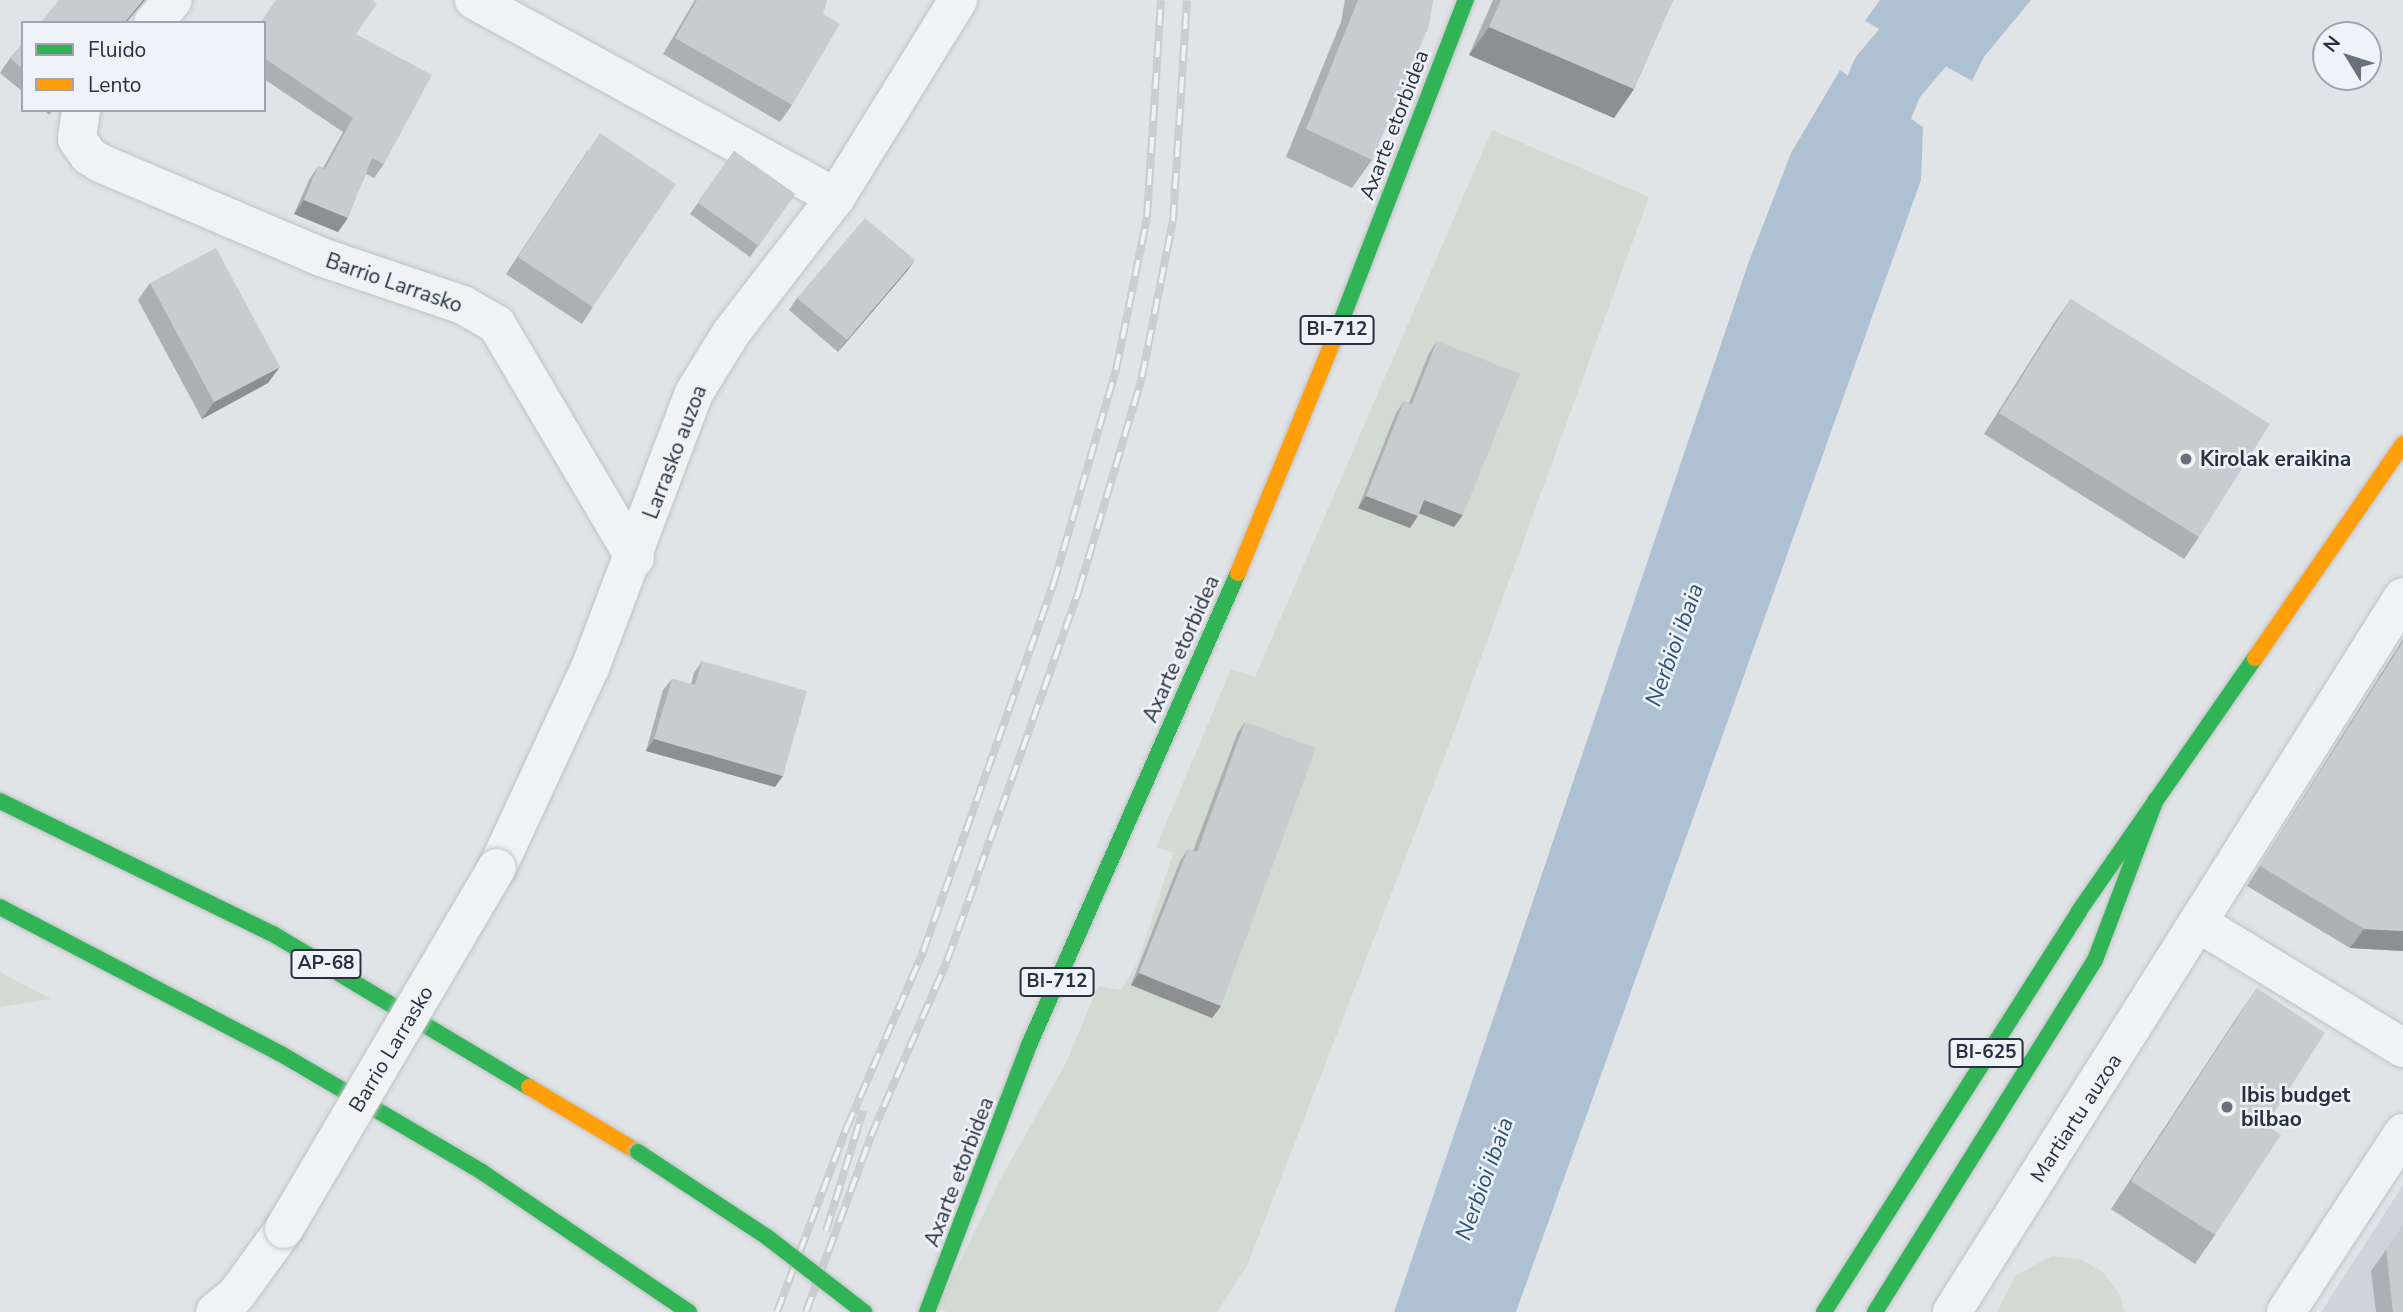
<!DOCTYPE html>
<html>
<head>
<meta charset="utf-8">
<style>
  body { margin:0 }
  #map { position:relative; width:2403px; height:1312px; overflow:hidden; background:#e1e4e7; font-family:"Nunito Sans",sans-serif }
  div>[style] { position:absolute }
  .built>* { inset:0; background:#cfd3da }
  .green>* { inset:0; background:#d2dbd2 }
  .water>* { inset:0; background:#aec1d3 }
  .river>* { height:75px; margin:-37.5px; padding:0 37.5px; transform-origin:37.5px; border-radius:37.5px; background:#aec1d3 }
  .roads { filter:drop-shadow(0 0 2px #bfc2c5) drop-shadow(0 0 2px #bfc2c5) }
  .street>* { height:38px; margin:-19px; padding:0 19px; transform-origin:19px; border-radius:19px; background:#f1f2f3 }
  .fast>* { height:16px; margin:-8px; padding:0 8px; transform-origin:8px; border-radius:8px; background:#30b455 }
  .slow>* { height:16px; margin:-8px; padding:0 8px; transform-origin:8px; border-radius:8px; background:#ff9f0a }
  .rail>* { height:8px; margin-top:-4px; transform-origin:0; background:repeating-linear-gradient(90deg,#eff2f7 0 16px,#caccce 0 32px); box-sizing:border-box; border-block:2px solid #caccce }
  .bridges { filter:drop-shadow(0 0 2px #bfc2c5) drop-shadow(0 0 2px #bfc2c5) }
  .street-bridge>* { height:38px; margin:-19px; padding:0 19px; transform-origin:19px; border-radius:19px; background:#f1f2f3 }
  .fast-bridge>* { height:16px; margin:-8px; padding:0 8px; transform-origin:8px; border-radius:8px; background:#30b455 }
  .wall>* { inset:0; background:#adafb2 }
  .shaded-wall>* { inset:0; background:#8d8f91 }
  .building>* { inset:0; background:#c9cccf }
  .dots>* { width:19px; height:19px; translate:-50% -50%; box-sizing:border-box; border:4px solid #eff2f7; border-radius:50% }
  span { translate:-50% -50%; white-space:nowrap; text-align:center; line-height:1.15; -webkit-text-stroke:5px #eff2f7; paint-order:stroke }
  .shield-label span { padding:2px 5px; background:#eff2f7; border:2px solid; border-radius:5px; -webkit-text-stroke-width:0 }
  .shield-label { font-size:19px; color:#273141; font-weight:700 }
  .street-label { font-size:21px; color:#273141 }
  .poi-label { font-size:21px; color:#273141; font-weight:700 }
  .left { translate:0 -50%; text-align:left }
  .water-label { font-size:23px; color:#2f5177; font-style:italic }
  .legend { position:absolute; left:21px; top:21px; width:245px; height:91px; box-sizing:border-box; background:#eff2f7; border:2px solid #9fa5ae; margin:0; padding:9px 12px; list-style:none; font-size:21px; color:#273141 }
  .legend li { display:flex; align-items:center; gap:14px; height:35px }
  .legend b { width:35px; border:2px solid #9fa5ae }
  .north { position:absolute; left:2312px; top:21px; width:70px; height:70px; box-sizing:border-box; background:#eff2f7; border:2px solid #9fa5ae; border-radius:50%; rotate:308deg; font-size:19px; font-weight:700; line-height:28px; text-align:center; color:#273141 }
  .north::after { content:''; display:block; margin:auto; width:24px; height:32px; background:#68707b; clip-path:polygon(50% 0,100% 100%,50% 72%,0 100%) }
</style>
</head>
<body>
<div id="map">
  <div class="built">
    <i style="clip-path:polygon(2403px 1185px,2403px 1312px,2321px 1312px)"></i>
  </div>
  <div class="green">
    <i style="clip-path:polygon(1492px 130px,1649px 197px,1451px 740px,1247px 1266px,1217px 1312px,947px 1312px,937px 1308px,1001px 1178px,1066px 1063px,1098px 986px,1121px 990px,1138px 962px,1173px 853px,1156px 847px,1231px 669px,1255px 677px)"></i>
    <i style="clip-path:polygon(0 972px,51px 999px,0 1007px)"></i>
    <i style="clip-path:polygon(2052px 1256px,2080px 1259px,2103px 1272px,2120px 1295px,2124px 1312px,1997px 1312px,2016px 1275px)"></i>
  </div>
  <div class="water">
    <i style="clip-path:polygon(1880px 0,2031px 0,1984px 57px,1972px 81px,1865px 21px)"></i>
    <i style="clip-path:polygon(1840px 70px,1923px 127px,1921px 180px,1657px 919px,1516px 1312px,1394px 1312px,1748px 264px,1791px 153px)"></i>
  </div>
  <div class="river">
    <i style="left:1840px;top:192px;width:124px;rotate:-67.8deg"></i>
    <i style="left:1887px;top:77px;width:101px;rotate:-49.8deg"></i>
  </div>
  <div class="roads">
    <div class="street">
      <i style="left:474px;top:0;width:412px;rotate:28.6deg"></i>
      <i style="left:153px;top:23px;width:30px;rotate:-49deg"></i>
      <i style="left:81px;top:110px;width:29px;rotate:98deg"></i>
      <i style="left:77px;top:139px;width:21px;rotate:55deg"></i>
      <i style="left:89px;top:156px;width:13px;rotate:32deg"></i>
      <i style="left:100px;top:163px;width:240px;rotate:23deg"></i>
      <i style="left:321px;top:257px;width:150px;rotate:18.7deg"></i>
      <i style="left:463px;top:305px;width:39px;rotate:30deg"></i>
      <i style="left:497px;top:325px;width:271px;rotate:59.4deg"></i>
      <i style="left:497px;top:868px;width:221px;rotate:-65.1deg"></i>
      <i style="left:590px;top:668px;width:294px;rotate:-69.3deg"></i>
      <i style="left:694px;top:393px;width:70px;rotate:-58.3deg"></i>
      <i style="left:731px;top:333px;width:172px;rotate:-52.3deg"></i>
      <i style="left:836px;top:197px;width:232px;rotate:-58.2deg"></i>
      <i style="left:2200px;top:924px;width:238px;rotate:31.4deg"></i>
      <i style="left:215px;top:1312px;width:27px;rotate:-39deg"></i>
      <i style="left:236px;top:1295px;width:82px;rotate:-54deg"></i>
      <i style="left:1952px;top:1312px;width:845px;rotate:-57.76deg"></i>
      <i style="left:2286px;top:1312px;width:214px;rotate:-56.8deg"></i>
    </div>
    <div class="fast">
      <i style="left:1335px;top:337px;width:362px;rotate:-68.8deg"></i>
      <i style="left:0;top:801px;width:304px;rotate:26deg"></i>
      <i style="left:273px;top:934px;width:298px;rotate:30.9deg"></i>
      <i style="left:0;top:907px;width:317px;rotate:27.6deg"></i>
      <i style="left:281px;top:1054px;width:233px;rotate:30.4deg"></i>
      <i style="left:482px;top:1172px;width:250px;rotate:34.1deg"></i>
      <i style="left:927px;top:1312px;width:286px;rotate:-69.1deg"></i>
      <i style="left:1029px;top:1045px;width:516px;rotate:-66.12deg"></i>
      <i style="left:1824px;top:1312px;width:475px;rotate:-57.5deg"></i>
      <i style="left:2079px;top:911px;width:308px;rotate:-55.2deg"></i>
      <i style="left:1875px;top:1312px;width:415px;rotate:-58deg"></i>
      <i style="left:2095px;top:960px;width:172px;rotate:-69.2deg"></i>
    </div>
    <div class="slow">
      <i style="left:1238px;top:573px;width:255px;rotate:-67.7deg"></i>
      <i style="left:2255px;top:658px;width:260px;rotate:-55.3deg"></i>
      <i style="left:529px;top:1087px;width:127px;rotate:30.8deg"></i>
    </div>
  </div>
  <div class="rail">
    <i style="left:826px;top:1231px;width:126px;rotate:-72.9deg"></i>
    <i style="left:777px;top:1312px;width:198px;rotate:-69.3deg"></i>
    <i style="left:847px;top:1127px;width:191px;rotate:-66.5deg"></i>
    <i style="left:923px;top:952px;width:393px;rotate:-70.5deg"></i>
    <i style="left:1054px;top:582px;width:221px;rotate:-73.7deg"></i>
    <i style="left:1116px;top:370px;width:156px;rotate:-78.5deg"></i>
    <i style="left:1147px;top:217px;width:217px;rotate:-86.3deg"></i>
    <i style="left:806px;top:1312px;width:188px;rotate:-69.7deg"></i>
    <i style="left:871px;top:1136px;width:191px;rotate:-66.5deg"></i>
    <i style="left:947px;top:961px;width:394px;rotate:-70.4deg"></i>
    <i style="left:1079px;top:590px;width:222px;rotate:-73.5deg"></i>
    <i style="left:1142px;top:377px;width:159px;rotate:-78.8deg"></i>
    <i style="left:1173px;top:221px;width:221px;rotate:-86.4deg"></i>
  </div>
  <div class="bridges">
    <div class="street-bridge">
      <i style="left:284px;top:1229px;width:419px;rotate:-59.5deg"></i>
    </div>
    <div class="fast-bridge">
      <i style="left:638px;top:1152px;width:154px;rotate:33.4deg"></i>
      <i style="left:767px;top:1237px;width:123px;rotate:37.7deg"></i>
    </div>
  </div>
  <div class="wall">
    <i style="clip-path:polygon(695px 0,827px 0,792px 105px,780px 122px,663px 54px)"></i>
    <i style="clip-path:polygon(1345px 0,1433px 0,1372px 160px,1352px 188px,1286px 157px,1341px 22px)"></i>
    <i style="clip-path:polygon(1493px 0,1673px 0,1634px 89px,1614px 118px,1469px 55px)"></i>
    <i style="clip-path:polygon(264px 23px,356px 34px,384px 164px,374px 178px,366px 174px,338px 232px,294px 214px,309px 180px,318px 166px,323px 168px,343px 132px,264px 79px)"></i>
    <i style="clip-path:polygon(23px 43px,23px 92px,0 73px,10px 58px)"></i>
    <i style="clip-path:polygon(44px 110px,53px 110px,49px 115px)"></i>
    <i style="clip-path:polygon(588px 150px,593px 307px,582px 324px,506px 274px)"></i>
    <i style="clip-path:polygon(734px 151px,795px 194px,750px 257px,690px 214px)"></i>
    <i style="clip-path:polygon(915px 260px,907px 271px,838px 352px,789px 310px,797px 298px)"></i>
    <i style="clip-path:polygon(150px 283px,268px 383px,202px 419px,138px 300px)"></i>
    <i style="clip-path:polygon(2071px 299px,2199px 537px,2184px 559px,1984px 434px,2056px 320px)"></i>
    <i style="clip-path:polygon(1437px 341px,1454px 527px,1419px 513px,1410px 528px,1358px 508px,1396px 413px,1404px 401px,1409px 403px,1429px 353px)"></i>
    <i style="clip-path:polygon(2403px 639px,2403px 951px,2350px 948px,2247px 886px)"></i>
    <i style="clip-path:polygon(702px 661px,775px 787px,646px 751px,663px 690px,672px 679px,691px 684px,694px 673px)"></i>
    <i style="clip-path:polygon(1245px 722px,1221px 1006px,1212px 1018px,1131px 985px,1180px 861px,1188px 849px,1193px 851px,1237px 734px)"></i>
    <i style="clip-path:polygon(2257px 988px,2266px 1125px,2215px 1235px,2195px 1264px,2111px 1209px,2237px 1017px)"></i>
    <i style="clip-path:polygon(2403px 1226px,2403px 1312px,2376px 1312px,2371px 1271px)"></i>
  </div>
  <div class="shaded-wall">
    <i style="clip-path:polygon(143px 0,145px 0,126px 23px,124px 23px)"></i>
    <i style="clip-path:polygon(1489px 27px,1634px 89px,1614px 118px,1469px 55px)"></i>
    <i style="clip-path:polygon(304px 200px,348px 218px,338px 232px,294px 214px)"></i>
    <i style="clip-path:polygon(915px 260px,907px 271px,838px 352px,847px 340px)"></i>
    <i style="clip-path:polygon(280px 367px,268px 383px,202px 419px,214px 402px)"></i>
    <i style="clip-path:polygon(1366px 496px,1418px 516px,1410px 528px,1358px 508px)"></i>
    <i style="clip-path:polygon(1424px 500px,1463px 515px,1454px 527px,1416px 512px)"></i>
    <i style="clip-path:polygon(654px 739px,783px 776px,775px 787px,646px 751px)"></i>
    <i style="clip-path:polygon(2364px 929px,2403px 931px,2403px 951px,2350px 948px)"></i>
    <i style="clip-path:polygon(1139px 973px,1221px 1006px,1212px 1018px,1131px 985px)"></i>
  </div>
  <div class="building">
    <i style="clip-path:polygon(59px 0,143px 0,124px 23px,40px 23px)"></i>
    <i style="clip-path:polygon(276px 0,372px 0,377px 4px,356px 34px,432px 75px,384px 164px,372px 158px,348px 218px,304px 200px,318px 166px,325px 169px,353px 118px,264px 58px,264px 23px,260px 23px)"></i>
    <i style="clip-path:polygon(697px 0,827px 0,823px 14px,840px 24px,792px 105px,675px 38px)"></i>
    <i style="clip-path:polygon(1358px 0,1433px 0,1429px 26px,1372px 160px,1306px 129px)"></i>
    <i style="clip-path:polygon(1501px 0,1673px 0,1634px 89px,1489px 27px)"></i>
    <i style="clip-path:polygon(23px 43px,23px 69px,10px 58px)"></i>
    <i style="clip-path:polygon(600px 133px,676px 184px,593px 307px,518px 257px)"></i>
    <i style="clip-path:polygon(734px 151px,795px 194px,759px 246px,698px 203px)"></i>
    <i style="clip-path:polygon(865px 218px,915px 260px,847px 340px,797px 298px)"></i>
    <i style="clip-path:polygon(216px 248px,280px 367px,214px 402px,150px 283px)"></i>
    <i style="clip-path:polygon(2071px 299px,2270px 424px,2199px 537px,1999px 413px)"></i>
    <i style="clip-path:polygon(1437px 341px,1520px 374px,1463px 515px,1424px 500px,1418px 516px,1366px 496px,1404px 401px,1412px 404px)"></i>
    <i style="clip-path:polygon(2403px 642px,2403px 931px,2364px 929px,2260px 866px)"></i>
    <i style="clip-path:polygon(702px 661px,807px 691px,783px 776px,654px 739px,672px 679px,695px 685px)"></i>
    <i style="clip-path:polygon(1245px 722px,1316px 748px,1221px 1006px,1139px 973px,1188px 849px,1197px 852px)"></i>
    <i style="clip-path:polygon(2257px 988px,2325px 1033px,2266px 1125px,2281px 1135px,2215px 1235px,2131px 1181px)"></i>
    <i style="clip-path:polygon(2403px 1226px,2403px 1312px,2393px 1312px,2386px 1249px)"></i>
  </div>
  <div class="dots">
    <i style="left:2186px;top:459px;background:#68707b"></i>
    <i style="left:2227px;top:1107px;background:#68707b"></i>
  </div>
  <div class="shield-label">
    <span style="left:1337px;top:330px">BI-712</span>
    <span style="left:326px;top:964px">AP-68</span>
    <span style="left:1057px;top:982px">BI-712</span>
    <span style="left:1986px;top:1053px">BI-625</span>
  </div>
  <div class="street-label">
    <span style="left:1394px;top:125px;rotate:-69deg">Axarte etorbidea</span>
    <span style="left:394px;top:283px;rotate:19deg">Barrio Larrasko</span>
    <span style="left:675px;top:452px;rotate:-69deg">Larrasko auzoa</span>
    <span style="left:1181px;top:649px;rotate:-66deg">Axarte etorbidea</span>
    <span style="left:391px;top:1049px;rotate:-59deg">Barrio Larrasko</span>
    <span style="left:2076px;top:1118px;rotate:-57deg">Martiartu auzoa</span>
    <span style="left:959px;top:1172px;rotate:-69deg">Axarte etorbidea</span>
  </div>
  <div class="poi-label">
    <span class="left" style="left:2200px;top:459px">Kirolak eraikina</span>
    <span class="left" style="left:2241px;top:1107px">Ibis budget<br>bilbao</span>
  </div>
  <div class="water-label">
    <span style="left:1675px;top:645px;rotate:-70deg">Nerbioi ibaia</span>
    <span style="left:1485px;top:1179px;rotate:-70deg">Nerbioi ibaia</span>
  </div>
  <ul class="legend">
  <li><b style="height:9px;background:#30b455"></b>Fluido</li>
  <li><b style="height:9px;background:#ff9f0a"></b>Lento</li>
  </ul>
  <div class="north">N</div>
</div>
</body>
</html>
